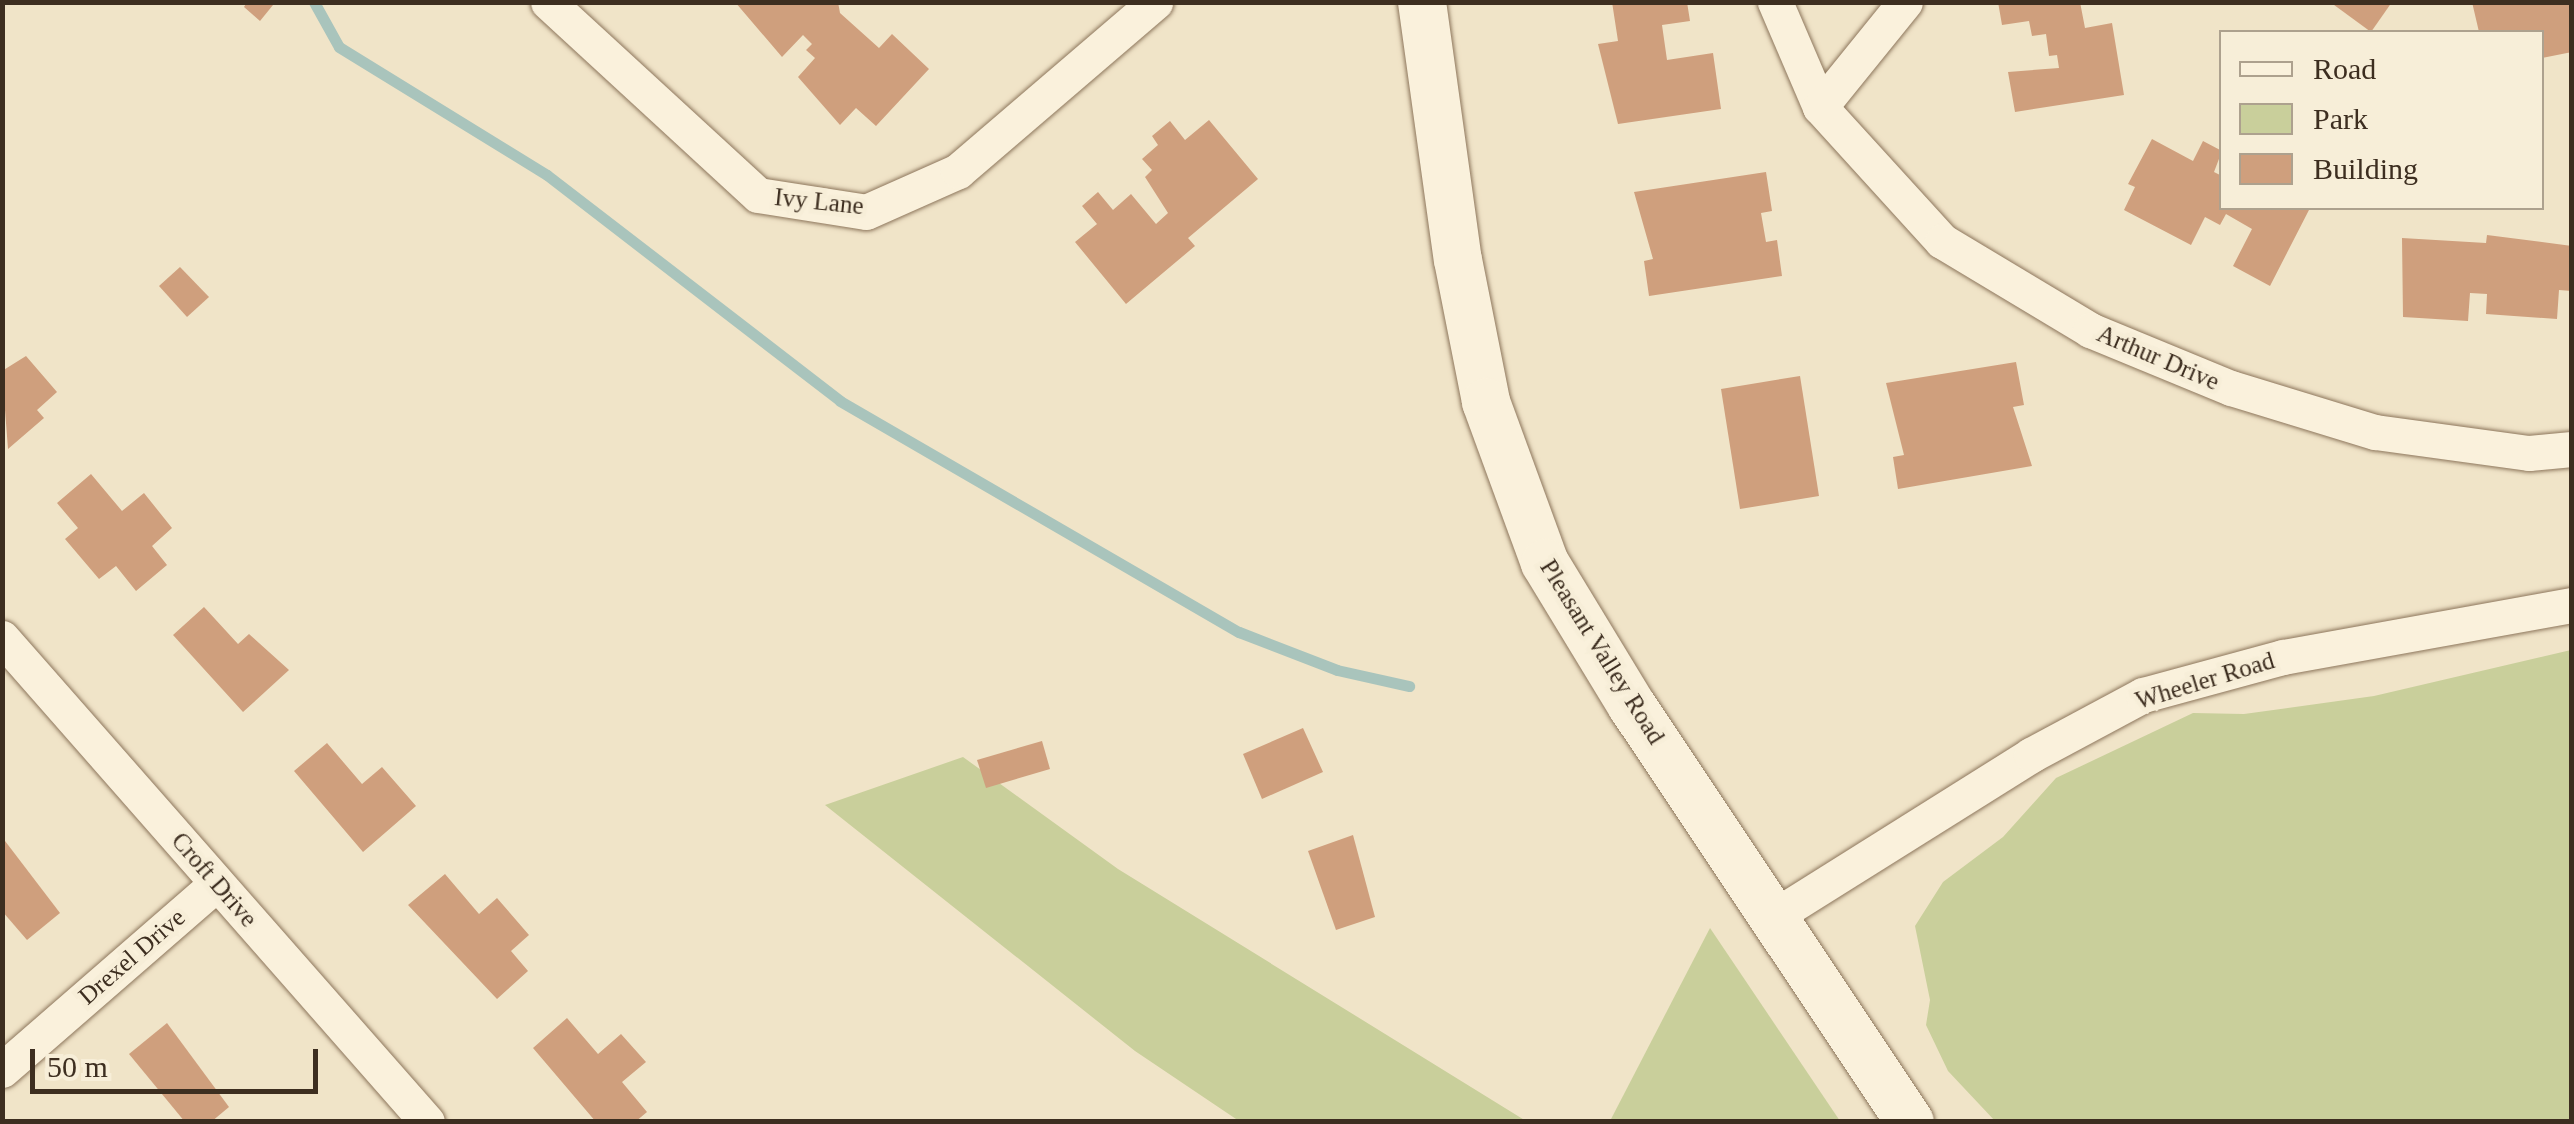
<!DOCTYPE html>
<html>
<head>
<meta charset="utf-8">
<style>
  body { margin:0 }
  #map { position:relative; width:2574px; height:1124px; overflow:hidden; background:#f0e4c8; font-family:"Times New Roman",serif }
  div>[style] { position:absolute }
  .green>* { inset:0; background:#c9cf9b }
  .stream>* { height:11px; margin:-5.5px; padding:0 5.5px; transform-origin:5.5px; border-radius:5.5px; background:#a9c4bc }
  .building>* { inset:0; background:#cf9f7d }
  .roads { filter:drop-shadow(0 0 2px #8d765c) drop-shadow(0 0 2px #8d765c) }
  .street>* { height:35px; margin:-17.5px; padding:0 17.5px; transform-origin:17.5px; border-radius:17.5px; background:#faf1dc }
  .secondary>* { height:48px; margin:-24px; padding:0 24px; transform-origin:24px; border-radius:24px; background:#faf1dc }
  span { translate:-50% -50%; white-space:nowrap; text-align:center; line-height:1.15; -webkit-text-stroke:9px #f7eed8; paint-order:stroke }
  .street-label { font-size:25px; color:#3d2e20 }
  .frame { position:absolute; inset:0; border:5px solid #3d2e20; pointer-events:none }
  .legend { position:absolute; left:2219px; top:30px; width:325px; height:180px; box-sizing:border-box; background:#f7eed8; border:2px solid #ada18e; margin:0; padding:12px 18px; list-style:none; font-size:30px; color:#3d2e20 }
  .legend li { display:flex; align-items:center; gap:20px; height:50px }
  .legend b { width:50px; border:2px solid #ada18e }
  .scale { position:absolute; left:30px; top:1049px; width:288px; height:45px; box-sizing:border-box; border:5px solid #3d2e20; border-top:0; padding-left:12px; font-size:30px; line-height:35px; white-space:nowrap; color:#3d2e20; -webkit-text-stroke:8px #f7eed8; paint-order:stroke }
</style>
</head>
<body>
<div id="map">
  <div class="green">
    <i style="clip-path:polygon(2571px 650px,2571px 1121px,1995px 1121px,1948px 1071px,1926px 1025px,1930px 1000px,1915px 926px,1943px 882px,2003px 837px,2056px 778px,2193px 713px,2244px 714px,2374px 696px)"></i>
    <i style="clip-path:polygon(963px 757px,1118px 869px,1526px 1121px,1239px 1121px,1135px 1051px,825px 805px)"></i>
    <i style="clip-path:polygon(1710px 928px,1840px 1121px,1610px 1121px)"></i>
  </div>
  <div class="stream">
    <i style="left:314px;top:2px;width:51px;rotate:60.9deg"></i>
    <i style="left:339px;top:47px;width:244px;rotate:31.6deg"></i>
    <i style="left:547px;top:175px;width:370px;rotate:37.6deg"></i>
    <i style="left:840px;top:401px;width:461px;rotate:30.1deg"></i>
    <i style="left:1239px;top:632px;width:105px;rotate:21.2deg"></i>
    <i style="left:1337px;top:670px;width:74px;rotate:12.5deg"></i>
  </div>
  <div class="building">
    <i style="clip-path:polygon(247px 2px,270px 2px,273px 5px,260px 21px,244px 7px)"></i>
    <i style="clip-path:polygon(735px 2px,838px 2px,840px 13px,879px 48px,892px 34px,929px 69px,876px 126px,856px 108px,840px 125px,798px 77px,815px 58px,806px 50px,812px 44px,803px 35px,782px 57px)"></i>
    <i style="clip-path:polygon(1612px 2px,1687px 2px,1690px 21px,1662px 25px,1667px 60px,1713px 53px,1721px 109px,1618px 124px,1598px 44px,1618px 41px)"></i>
    <i style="clip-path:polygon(1998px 2px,2080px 2px,2085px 28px,2112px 23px,2124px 95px,2015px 112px,2008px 72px,2059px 68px,2057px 55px,2049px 56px,2046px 34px,2032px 36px,2029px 21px,2002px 25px)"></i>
    <i style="clip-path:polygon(2330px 2px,2392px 2px,2371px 32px)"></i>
    <i style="clip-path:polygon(2472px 2px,2572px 2px,2572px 52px,2542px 58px,2542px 32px,2479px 32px)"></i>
    <i style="clip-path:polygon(1209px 120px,1258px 179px,1188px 238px,1195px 246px,1126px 304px,1075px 242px,1097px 224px,1082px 206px,1098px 192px,1113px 210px,1131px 194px,1156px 224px,1168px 213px,1145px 177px,1152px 170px,1142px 159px,1158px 145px,1152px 136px,1170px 121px,1185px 140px)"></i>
    <i style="clip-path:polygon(2152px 139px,2193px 161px,2203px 141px,2222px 151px,2214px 172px,2222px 176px,2222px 208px,2310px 208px,2270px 286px,2233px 266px,2252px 229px,2226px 214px,2220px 225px,2205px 217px,2191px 245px,2124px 210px,2135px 187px,2128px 184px)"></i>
    <i style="clip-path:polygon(1766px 172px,1772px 211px,1761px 213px,1766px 242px,1777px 240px,1782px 276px,1649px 296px,1644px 261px,1653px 259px,1634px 192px)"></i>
    <i style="clip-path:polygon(2487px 235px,2572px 246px,2572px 291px,2559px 290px,2557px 319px,2486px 314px,2487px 294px,2470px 293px,2468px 321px,2403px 317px,2402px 238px,2486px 243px)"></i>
    <i style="clip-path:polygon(180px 267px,209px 297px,187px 317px,159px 286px)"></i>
    <i style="clip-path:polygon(26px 356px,57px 392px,37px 410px,44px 418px,8px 449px,2px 371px)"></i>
    <i style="clip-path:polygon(2016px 362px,2024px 405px,2013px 407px,2032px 466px,1898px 489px,1893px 457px,1904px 455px,1886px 383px)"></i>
    <i style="clip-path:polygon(1800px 376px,1819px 496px,1740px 509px,1721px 389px)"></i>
    <i style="clip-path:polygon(91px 474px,122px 511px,144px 493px,172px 528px,152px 546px,167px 565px,136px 591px,116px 566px,99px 579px,65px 539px,78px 528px,57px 503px)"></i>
    <i style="clip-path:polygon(204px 607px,238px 644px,249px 634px,289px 670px,243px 712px,173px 635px)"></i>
    <i style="clip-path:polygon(1303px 728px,1323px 772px,1262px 799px,1243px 754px)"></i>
    <i style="clip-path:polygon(1042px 741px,1050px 769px,986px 788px,977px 760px)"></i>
    <i style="clip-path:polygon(327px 743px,362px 784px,382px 767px,416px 806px,363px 852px,294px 771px)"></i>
    <i style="clip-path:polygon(1353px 835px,1375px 917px,1336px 930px,1308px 851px)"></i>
    <i style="clip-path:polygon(2px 837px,60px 913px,27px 940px,2px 911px)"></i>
    <i style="clip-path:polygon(445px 874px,479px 914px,497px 898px,529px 935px,511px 951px,528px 971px,497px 999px,408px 905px)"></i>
    <i style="clip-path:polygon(567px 1018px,598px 1054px,621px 1034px,646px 1062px,622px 1082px,647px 1112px,635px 1122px,596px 1122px,533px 1048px)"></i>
    <i style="clip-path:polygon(167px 1023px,229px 1107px,211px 1122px,185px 1122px,129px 1054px)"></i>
  </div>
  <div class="roads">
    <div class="street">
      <i style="left:548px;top:2px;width:285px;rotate:42.6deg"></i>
      <i style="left:758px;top:195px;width:109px;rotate:8.9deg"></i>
      <i style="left:866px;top:212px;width:101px;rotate:-24deg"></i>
      <i style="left:958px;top:171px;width:260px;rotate:-40.6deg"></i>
      <i style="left:1775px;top:2px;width:114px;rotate:66.8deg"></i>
      <i style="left:1820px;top:107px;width:181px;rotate:47.7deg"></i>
      <i style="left:1942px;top:241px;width:173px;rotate:31deg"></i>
      <i style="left:2090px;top:330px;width:152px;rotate:22.4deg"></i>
      <i style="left:2231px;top:388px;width:151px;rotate:17deg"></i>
      <i style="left:2375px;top:432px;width:155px;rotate:7.8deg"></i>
      <i style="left:2529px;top:453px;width:43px;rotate:-5.3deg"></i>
      <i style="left:1820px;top:107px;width:135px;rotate:-51deg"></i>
      <i style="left:2px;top:638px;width:644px;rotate:48.71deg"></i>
      <i style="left:1773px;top:917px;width:305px;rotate:-32.1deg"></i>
      <i style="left:2031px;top:755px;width:127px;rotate:-28.2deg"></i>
      <i style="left:2143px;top:695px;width:145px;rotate:-15.2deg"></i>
      <i style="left:2283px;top:657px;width:294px;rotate:-10.2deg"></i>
      <i style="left:2px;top:1070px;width:284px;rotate:-41deg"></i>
    </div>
    <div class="secondary">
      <i style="left:1422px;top:2px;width:260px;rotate:82.1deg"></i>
      <i style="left:1458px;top:260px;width:145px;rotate:78.8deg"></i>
      <i style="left:1486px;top:402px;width:171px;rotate:69.9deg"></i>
      <i style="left:1545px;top:563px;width:167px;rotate:58.7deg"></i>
      <i style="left:1632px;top:706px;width:500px;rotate:56.25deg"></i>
    </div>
  </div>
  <div class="street-label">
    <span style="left:819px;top:202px;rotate:6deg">Ivy Lane</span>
    <span style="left:2158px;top:358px;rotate:23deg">Arthur Drive</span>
    <span style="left:1602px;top:652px;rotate:58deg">Pleasant Valley Road</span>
    <span style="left:2205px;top:681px;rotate:-17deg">Wheeler Road</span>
    <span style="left:214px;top:880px;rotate:49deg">Croft Drive</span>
    <span style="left:132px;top:957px;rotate:-41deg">Drexel Drive</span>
  </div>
  <div class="frame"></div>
  <ul class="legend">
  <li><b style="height:12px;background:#faf1dc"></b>Road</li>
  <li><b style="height:28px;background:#c9cf9b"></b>Park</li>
  <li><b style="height:28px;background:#cf9f7d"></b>Building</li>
  </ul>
  <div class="scale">50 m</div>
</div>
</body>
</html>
